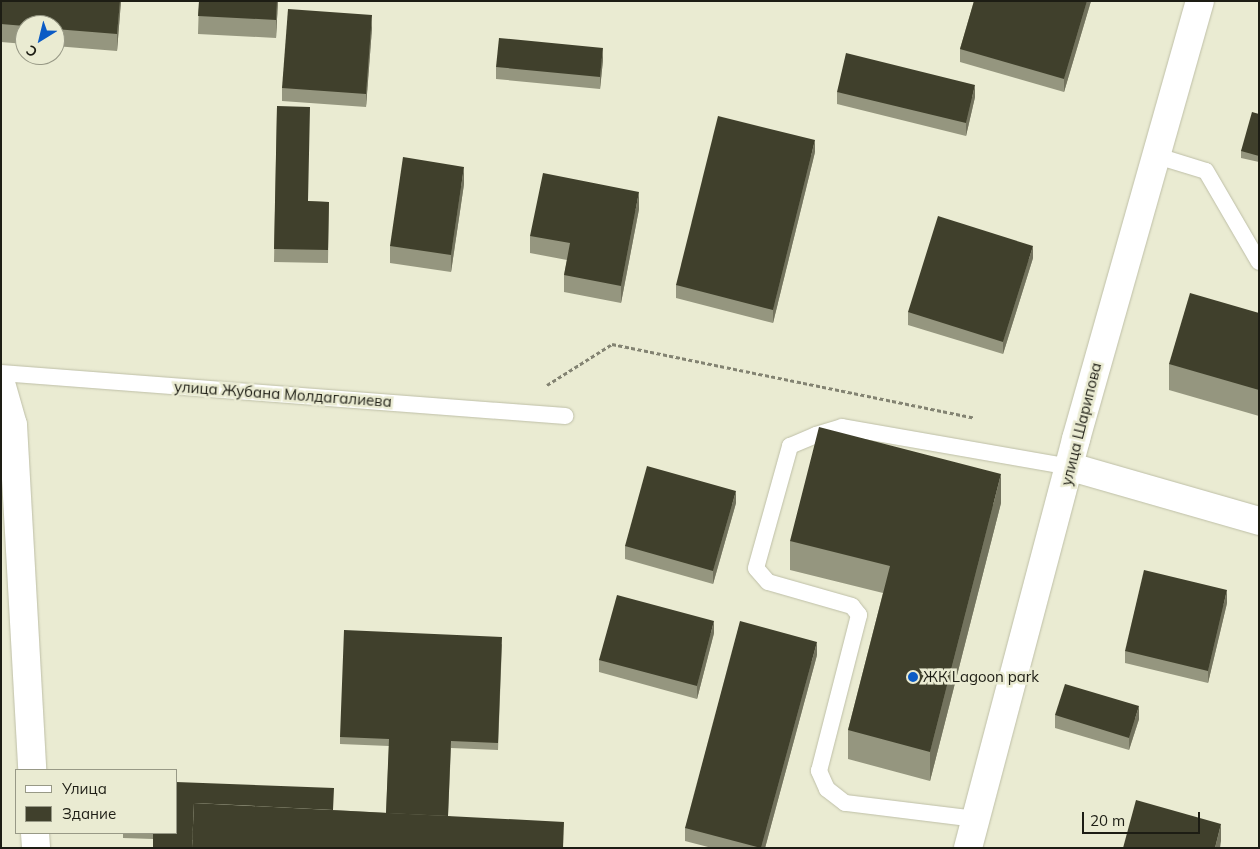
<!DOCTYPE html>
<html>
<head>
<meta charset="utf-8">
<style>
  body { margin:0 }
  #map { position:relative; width:1260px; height:849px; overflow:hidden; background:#eaebd2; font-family:Mulish,sans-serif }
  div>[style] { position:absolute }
  .path>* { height:3px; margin-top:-1.5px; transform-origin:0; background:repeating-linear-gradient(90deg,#838372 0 4px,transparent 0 6.5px) }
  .roads { filter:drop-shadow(0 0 1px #bebfa7) drop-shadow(0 0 1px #bebfa7) }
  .service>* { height:16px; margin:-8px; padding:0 8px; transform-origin:8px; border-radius:8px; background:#fff }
  .minor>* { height:28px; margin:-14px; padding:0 14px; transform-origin:14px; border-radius:14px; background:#fff }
  .wall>* { inset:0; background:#95967f }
  .shaded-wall>* { inset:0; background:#73735e }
  .building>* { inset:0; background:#40402c }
  .dots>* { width:14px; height:14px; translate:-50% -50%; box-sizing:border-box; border:2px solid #eaebd2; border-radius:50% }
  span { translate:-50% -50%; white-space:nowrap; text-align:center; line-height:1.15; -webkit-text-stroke:5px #eaebd2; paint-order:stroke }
  .street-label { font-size:15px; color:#1d1d14 }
  .poi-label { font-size:15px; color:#1d1d14 }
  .left { translate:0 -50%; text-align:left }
  .frame { position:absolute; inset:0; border:2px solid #1d1d14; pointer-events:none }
  .legend { position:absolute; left:15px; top:769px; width:162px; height:65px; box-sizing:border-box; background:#eaebd2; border:1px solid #989986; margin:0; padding:6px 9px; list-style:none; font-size:15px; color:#1d1d14 }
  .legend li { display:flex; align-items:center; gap:10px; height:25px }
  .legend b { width:25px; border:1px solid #989986 }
  .north { position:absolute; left:15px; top:15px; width:50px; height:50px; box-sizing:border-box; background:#eaebd2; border:1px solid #989986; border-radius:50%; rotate:216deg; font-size:14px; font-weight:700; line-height:20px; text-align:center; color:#1d1d14 }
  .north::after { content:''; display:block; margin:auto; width:18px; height:22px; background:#0b5bc5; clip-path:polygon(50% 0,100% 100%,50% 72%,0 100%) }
  .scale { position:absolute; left:1082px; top:812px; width:118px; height:22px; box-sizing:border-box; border:2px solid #1d1d14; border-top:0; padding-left:6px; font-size:15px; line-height:18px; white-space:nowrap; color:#1d1d14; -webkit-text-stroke:4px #eaebd2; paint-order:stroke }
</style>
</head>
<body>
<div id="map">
  <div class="path">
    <i style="left:547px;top:385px;width:77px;rotate:-32.2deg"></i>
    <i style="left:612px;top:344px;width:370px;rotate:11.5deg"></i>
  </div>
  <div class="roads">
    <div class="service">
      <i style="left:1154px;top:155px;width:54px;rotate:17.1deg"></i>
      <i style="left:1206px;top:171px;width:105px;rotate:59.8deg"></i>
      <i style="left:1px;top:373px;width:566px;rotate:4.36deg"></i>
      <i style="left:976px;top:819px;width:132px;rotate:-173deg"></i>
      <i style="left:845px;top:803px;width:23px;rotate:-142deg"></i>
      <i style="left:827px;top:789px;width:20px;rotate:-114deg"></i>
      <i style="left:819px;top:771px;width:161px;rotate:-75.6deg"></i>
      <i style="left:859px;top:615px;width:11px;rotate:-128deg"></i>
      <i style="left:852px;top:606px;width:87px;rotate:-164.1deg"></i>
      <i style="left:768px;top:582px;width:18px;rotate:-131deg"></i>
      <i style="left:756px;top:568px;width:127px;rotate:-74.4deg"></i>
      <i style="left:790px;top:446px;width:28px;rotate:-23deg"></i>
      <i style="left:816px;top:435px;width:27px;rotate:-17deg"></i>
      <i style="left:842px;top:427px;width:232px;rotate:9.9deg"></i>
    </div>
    <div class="minor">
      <i style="left:1px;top:383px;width:44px;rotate:74.1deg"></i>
      <i style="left:13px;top:425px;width:346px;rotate:86.8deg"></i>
      <i style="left:1071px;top:467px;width:196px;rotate:16deg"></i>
      <i style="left:35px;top:833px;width:15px;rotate:86deg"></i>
      <i style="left:968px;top:848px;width:423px;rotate:-75.2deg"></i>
      <i style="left:1076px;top:439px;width:455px;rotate:-74.2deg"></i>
    </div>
  </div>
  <div class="wall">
    <i style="clip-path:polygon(1px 1px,121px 1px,117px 51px,55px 46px,55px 25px,25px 25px,25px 44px,1px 42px)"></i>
    <i style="clip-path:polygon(199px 1px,278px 1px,276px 38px,198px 34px)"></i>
    <i style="clip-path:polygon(974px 1px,1091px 1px,1064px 92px,960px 62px,960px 49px)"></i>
    <i style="clip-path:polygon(372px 28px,366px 107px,282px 101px,282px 88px)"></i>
    <i style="clip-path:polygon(603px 60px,600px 89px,496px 79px,496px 67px)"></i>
    <i style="clip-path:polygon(837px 92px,975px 97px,966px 136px,837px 104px)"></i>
    <i style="clip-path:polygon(277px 106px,308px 201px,329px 202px,328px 263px,274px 262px)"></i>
    <i style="clip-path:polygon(1259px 114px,1259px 162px,1241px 158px,1241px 151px)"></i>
    <i style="clip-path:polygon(815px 152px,773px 323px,676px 298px,676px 285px)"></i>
    <i style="clip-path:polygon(464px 184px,451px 272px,390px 263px,390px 246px)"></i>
    <i style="clip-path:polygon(639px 209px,621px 303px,564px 292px,564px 275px,567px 260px,530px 253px,530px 236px)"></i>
    <i style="clip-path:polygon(1033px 258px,1003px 354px,908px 325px,908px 312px)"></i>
    <i style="clip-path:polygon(1259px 313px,1259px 416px,1169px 390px,1169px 364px)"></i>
    <i style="clip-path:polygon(736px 503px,713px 584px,625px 559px,625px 546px)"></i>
    <i style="clip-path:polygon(1001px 503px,930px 781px,848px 759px,848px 730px,883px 593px,790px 570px,790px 541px)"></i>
    <i style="clip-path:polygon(1227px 603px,1208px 683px,1125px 663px,1125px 651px)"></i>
    <i style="clip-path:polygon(714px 633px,697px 699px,599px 672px,599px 660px)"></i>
    <i style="clip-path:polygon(502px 644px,498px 750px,451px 748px,448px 816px,564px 848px,153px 839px,123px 838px,123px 833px,176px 833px,333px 810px,386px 813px,389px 746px,340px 744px,340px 737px)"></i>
    <i style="clip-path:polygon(817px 655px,765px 848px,712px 848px,685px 841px,685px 828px)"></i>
    <i style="clip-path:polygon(1055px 715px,1139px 719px,1129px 750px,1055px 728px)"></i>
  </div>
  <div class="shaded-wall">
    <i style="clip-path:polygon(120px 1px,121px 1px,117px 51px,117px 34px)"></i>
    <i style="clip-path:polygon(277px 1px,278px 1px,276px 38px,276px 20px)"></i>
    <i style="clip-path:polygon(1087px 1px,1091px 1px,1064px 92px,1064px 79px)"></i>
    <i style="clip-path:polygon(372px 15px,372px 28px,366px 107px,366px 94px)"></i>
    <i style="clip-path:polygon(603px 48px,603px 60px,600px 89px,600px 77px)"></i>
    <i style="clip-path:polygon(975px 85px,975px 97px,966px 136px,966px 123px)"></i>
    <i style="clip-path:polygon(815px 140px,815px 152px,773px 323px,773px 310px)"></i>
    <i style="clip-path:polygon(464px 167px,464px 184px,451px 272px,451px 255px)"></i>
    <i style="clip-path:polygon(639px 192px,639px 209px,621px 303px,621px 286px)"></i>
    <i style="clip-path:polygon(1033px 246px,1033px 258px,1003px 354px,1003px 342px)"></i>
    <i style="clip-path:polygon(1001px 474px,1001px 503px,930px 781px,930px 752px)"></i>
    <i style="clip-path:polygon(736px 491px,736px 503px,713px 584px,713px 571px)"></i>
    <i style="clip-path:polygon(1227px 590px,1227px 603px,1208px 683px,1208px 671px)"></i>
    <i style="clip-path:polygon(714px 621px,714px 633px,697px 699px,697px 686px)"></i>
    <i style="clip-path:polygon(817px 642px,817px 655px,765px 848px,761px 848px)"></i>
    <i style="clip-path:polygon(1139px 706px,1139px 719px,1129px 750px,1129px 738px)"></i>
    <i style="clip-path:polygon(1221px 824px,1221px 841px,1220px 848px,1215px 848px)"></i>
  </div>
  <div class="building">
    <i style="clip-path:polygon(1px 1px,120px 1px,117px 34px,55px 29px,55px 25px,25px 25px,25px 26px,1px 24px)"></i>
    <i style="clip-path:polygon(199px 1px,277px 1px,276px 20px,198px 16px)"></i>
    <i style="clip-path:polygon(974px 1px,1087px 1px,1064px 79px,960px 49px)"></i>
    <i style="clip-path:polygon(288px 9px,372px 15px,366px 94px,282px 88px)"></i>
    <i style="clip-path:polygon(499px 38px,603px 48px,600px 77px,496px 67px)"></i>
    <i style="clip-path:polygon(846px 53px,975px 85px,966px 123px,837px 92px)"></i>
    <i style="clip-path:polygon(277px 106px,310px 107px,308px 201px,329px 202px,328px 250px,274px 249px)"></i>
    <i style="clip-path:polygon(1252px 112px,1259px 114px,1259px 156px,1241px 151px)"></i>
    <i style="clip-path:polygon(718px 116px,815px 140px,773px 310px,676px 285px)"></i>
    <i style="clip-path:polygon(403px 157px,464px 167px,451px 255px,390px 246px)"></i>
    <i style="clip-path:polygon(543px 173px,639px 192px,621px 286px,564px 275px,570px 243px,530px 236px)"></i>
    <i style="clip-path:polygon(938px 216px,1033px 246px,1003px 342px,908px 312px)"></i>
    <i style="clip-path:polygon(1190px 293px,1259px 313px,1259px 390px,1169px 364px)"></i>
    <i style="clip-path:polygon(819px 427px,1001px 474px,930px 752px,848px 730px,890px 566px,790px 541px)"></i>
    <i style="clip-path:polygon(647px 466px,736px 491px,713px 571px,625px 546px)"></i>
    <i style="clip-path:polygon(1144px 570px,1227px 590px,1208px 671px,1125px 651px)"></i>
    <i style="clip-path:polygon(617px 595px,714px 621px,697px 686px,599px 660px)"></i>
    <i style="clip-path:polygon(740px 621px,817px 642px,761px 848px,685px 828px)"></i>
    <i style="clip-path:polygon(344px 630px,502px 637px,498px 743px,451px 741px,448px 816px,386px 813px,389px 739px,340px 737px)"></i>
    <i style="clip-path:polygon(1065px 684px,1139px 706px,1129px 738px,1055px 715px)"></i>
    <i style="clip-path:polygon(176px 782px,334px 788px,333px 810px,194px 803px,192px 848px,153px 848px,153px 833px,176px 833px)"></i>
    <i style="clip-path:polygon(1136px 800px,1221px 824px,1215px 848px,1123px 848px)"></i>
    <i style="clip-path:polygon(194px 803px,564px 822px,563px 848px,192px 848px)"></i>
  </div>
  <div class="dots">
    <i style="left:913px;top:677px;background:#0b5bc5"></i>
  </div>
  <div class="street-label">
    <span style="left:283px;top:394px;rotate:4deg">улица Жубана Молдагалиева</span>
    <span style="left:1081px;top:424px;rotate:-76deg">улица Шарипова</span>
  </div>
  <div class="poi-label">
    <span class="left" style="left:923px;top:677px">ЖК Lagoon park</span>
  </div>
  <div class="frame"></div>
  <ul class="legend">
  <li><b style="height:6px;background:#fff"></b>Улица</li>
  <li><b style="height:14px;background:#40402c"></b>Здание</li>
  </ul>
  <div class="north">С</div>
  <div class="scale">20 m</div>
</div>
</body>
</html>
